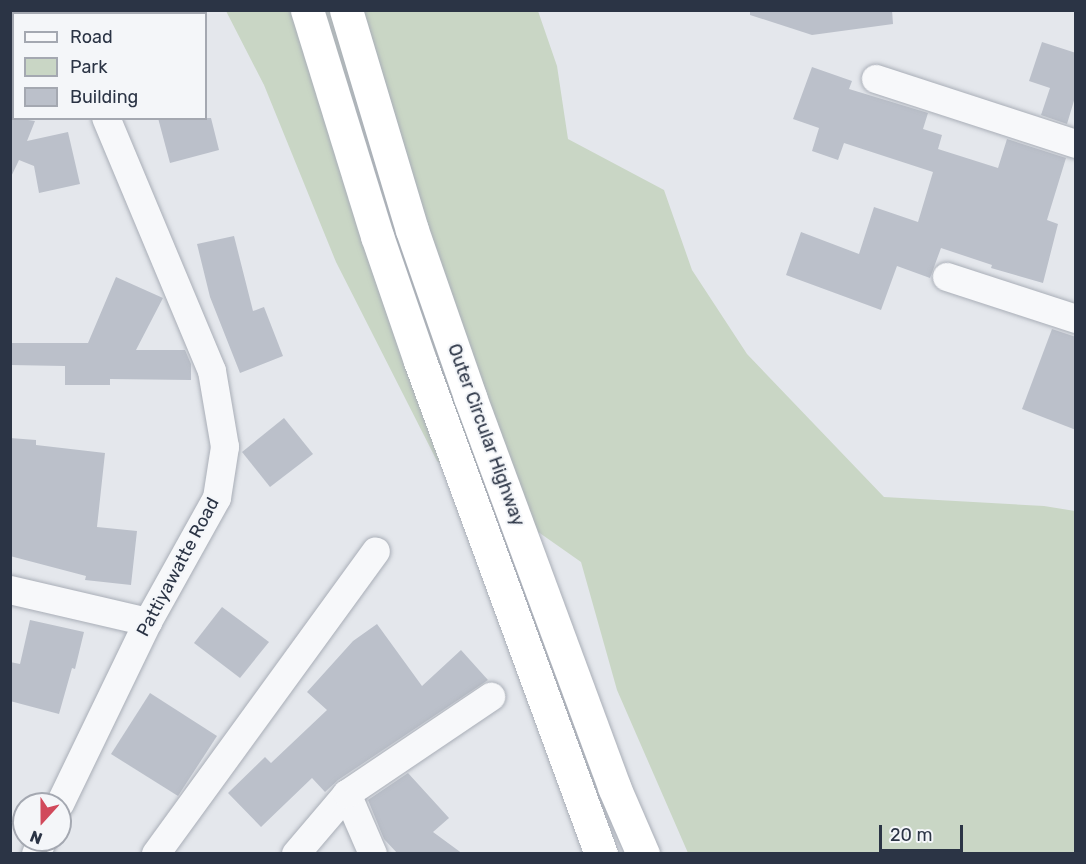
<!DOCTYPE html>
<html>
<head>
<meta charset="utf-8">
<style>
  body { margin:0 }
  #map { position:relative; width:1086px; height:864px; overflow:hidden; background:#e4e7ec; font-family:Rubik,sans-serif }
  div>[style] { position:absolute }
  .green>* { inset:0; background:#c9d6c5 }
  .building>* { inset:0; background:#bbc0ca }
  .roads { filter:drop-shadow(0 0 2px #a9aeb7) drop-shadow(0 0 2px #a9aeb7) }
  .minor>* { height:28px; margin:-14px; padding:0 14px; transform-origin:14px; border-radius:14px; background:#f7f8fa }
  .motorway>* { height:33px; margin:-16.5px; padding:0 16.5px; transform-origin:16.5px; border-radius:16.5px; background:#fff }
  span { translate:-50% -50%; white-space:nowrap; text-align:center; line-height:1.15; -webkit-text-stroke:4.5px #f4f6f9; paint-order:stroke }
  .street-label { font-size:18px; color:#2b3445 }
  .frame { position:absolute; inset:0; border:12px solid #2b3445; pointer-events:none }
  .legend { position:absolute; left:12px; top:12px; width:195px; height:108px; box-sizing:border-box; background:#f4f6f9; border:2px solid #a4a8b1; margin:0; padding:8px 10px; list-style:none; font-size:18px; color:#2b3445 }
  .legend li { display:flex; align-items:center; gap:12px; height:30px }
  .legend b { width:30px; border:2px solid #a4a8b1 }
  .north { position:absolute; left:12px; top:792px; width:60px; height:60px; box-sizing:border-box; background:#f4f6f9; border:2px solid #a4a8b1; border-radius:50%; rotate:201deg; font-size:16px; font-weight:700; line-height:24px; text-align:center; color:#2b3445 }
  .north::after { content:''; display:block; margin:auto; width:21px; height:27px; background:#d1495b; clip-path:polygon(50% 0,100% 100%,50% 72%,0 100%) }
  .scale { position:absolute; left:879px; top:825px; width:84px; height:27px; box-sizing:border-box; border:3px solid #2b3445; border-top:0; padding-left:8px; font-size:18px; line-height:21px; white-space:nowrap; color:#2b3445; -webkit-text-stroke:4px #f4f6f9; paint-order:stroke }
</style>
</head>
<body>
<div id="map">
  <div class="green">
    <i style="clip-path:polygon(226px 11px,538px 11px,557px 66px,568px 139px,664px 190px,692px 270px,747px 354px,884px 497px,1044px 506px,1075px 511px,1075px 853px,688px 853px,617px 690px,581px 562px,437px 461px,336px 262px,264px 85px)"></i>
  </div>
  <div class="building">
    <i style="clip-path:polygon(750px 10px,892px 10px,893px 24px,812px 35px,750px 15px)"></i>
    <i style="clip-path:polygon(1042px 42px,1076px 53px,1076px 94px,1067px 124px,1041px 115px,1050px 88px,1029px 81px)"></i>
    <i style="clip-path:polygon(812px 67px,852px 81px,849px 89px,928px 113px,923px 129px,942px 135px,938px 149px,998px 168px,1007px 139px,1066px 158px,1047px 220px,1058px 224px,1043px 283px,991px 268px,992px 265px,941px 248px,930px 278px,897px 266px,881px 310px,786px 275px,801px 232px,859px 254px,874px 207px,918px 222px,933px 172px,844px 143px,838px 160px,812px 151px,819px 128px,793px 119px)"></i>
    <i style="clip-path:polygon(10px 111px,14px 112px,14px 118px,35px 121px,27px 141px,68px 132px,80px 184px,39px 193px,34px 166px,19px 160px,10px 179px)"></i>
    <i style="clip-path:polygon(158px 118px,211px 118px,219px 150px,170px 163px)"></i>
    <i style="clip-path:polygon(234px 236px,253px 311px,264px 307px,283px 356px,240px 373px,210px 297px,197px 244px)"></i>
    <i style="clip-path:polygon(116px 277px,163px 298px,136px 350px,185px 350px,191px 364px,191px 380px,110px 379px,110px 385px,65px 385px,65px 366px,10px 365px,10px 343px,88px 343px)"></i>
    <i style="clip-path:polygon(1052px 329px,1076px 337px,1076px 430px,1022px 409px)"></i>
    <i style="clip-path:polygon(284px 418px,313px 454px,270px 487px,242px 452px)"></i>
    <i style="clip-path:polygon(10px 438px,36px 440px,36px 445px,105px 453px,97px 527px,137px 531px,131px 585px,85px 580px,86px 576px,10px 556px)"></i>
    <i style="clip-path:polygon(222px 607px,269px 642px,240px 678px,194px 643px)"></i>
    <i style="clip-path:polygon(30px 620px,84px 632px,75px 669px,72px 668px,59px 714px,10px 701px,10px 662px,20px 664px)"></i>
    <i style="clip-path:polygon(377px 624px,422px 686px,461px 650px,488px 680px,338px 780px,325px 792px,312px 778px,261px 827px,228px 793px,265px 757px,271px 763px,327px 710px,307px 692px,353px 641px)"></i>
    <i style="clip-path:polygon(150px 693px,217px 736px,178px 796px,111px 754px)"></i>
    <i style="clip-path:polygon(408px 773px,449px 818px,433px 832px,463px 854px,398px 854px,384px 839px,368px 800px)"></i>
  </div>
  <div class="roads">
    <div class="minor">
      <i style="left:58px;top:10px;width:4px;rotate:63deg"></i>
      <i style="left:876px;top:79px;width:210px;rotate:18deg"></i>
      <i style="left:947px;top:277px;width:136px;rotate:18deg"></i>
      <i style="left:10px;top:590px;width:142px;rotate:13.1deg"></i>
      <i style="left:347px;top:794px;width:65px;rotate:66.6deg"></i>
      <i style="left:60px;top:804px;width:202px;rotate:-64.2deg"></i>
      <i style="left:148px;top:622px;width:142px;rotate:-60.9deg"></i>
      <i style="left:217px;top:498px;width:52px;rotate:-81.1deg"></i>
      <i style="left:225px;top:447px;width:77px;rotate:-99.7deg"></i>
      <i style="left:212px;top:371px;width:274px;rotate:-112.7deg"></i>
      <i style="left:36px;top:854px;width:16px;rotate:-63deg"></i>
      <i style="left:156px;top:854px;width:374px;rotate:-54deg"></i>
      <i style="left:296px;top:854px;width:79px;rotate:-49.6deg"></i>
      <i style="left:347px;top:794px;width:174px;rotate:-34deg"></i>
    </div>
    <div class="motorway">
      <i style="left:307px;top:10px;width:237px;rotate:72.8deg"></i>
      <i style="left:377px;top:236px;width:132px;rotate:71deg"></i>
      <i style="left:420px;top:361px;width:525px;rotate:69.84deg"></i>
      <i style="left:346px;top:10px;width:230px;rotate:73.3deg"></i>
      <i style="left:412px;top:230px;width:177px;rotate:70.8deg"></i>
      <i style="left:470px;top:397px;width:416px;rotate:69.7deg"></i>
      <i style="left:614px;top:787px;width:73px;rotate:66.6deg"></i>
    </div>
  </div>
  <div class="street-label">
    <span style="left:486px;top:435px;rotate:70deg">Outer Circular Highway</span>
    <span style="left:178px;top:567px;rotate:-62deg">Pattiyawatte Road</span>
  </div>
  <div class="frame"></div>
  <ul class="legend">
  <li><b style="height:8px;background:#f7f8fa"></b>Road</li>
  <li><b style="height:16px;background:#c9d6c5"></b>Park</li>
  <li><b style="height:16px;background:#bbc0ca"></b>Building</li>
  </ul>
  <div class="north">N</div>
  <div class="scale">20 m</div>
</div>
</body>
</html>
